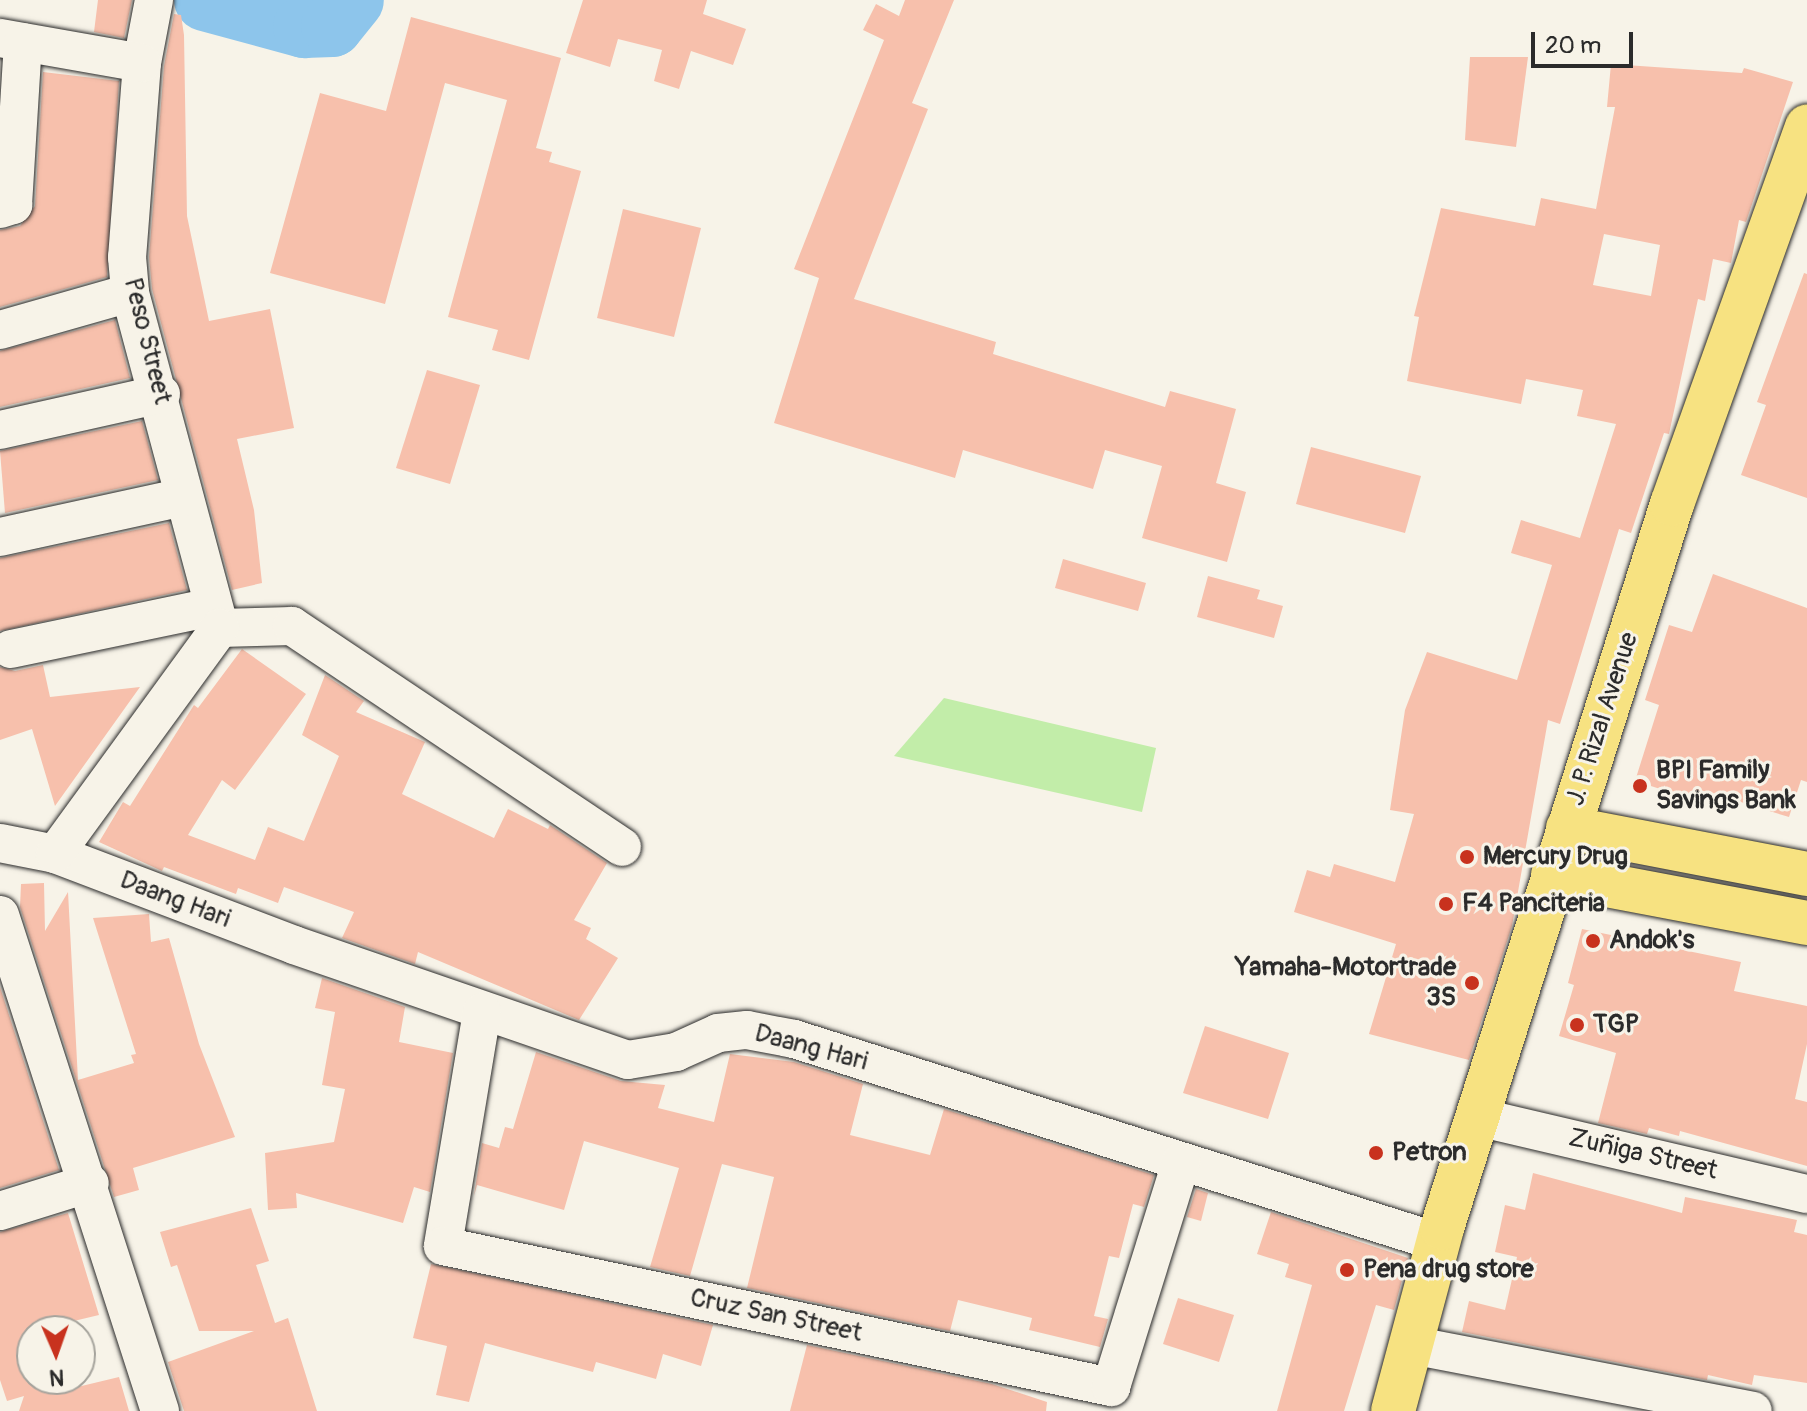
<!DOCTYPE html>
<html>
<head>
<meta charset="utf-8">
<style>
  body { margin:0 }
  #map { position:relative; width:1807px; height:1411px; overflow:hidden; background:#f7f3e8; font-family:Pangolin,sans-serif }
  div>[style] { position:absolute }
  .green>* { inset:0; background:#c2eda9 }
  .river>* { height:62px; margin:-31px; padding:0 31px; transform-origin:31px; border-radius:31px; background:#8dc5eb }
  .building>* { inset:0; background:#f7c0ac }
  .roads { filter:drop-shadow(0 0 2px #2b2b2b) drop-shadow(0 0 2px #2b2b2b) }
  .minor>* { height:38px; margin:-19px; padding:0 19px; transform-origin:19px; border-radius:19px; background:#f7f3e8 }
  .major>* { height:44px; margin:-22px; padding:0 22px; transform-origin:22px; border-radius:22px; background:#f7e281 }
  .dots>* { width:22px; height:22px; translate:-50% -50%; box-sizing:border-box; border:4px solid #f7f3e8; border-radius:50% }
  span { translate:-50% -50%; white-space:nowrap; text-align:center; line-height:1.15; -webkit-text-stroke:6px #f7f3e8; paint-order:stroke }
  .street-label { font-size:26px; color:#2b2b2b }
  .poi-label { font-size:26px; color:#2b2b2b; font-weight:700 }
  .left { translate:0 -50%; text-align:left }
  .right { translate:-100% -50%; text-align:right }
  .north { position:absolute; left:16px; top:1315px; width:80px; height:80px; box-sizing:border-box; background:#f7f3e8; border:2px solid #a5a39c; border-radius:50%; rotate:178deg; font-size:22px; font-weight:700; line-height:32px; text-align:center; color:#2b2b2b }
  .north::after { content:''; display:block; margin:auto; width:28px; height:36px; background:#c8321e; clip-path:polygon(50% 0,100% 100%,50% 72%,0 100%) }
  .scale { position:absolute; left:1531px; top:32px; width:102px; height:36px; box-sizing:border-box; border:4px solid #2b2b2b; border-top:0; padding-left:10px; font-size:24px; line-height:28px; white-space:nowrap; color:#2b2b2b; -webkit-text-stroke:6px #f7f3e8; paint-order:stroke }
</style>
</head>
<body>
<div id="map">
  <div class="green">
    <i style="clip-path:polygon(944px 698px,1156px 748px,1142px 812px,894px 756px)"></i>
  </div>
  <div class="river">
    <i style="left:205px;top:0;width:103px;rotate:15.3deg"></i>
    <i style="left:304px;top:27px;width:28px;rotate:-2deg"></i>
    <i style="left:332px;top:26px;width:33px;rotate:-51deg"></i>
  </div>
  <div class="building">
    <i style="clip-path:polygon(98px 0,132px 0,124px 38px,94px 32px)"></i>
    <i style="clip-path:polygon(583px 0,707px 0,703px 14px,746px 29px,733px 65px,691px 51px,679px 89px,654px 81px,662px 50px,618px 39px,610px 67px,566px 53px)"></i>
    <i style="clip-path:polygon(905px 0,954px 0,912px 103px,928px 109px,854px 299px,996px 342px,993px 354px,1165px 407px,1170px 391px,1236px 409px,1216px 483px,1246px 492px,1227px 562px,1142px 538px,1162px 466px,1105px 450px,1093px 489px,963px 450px,955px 478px,774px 423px,819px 278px,794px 269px,884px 40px,863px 30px,876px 4px,899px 16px)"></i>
    <i style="clip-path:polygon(174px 14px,181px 15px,184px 35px,187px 216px,209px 321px,270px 309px,294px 428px,237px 439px,254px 510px,262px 583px,232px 590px,152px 289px,149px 257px,164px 66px)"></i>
    <i style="clip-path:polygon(411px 17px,561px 58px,536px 148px,552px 152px,549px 162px,581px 171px,529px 360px,492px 350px,498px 330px,448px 317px,507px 100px,445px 83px,385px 304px,270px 273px,320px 93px,386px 111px)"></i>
    <i style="clip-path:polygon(1470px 57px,1528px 57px,1516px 147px,1465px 140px)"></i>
    <i style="clip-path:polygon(evenodd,1611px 64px,1742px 73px,1744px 68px,1793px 82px,1746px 222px,1739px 220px,1731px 263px,1713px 259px,1705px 301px,1698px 299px,1669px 434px,1664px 433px,1631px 533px,1619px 529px,1560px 724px,1548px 720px,1512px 926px,1469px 1060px,1369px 1034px,1396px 944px,1294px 912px,1307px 870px,1330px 877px,1334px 864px,1395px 882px,1414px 814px,1390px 810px,1405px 710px,1427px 652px,1517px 680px,1552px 565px,1511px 553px,1521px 520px,1580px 538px,1616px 424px,1577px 416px,1583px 390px,1526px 379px,1521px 404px,1407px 381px,1419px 317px,1414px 316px,1441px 208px,1535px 226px,1541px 198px,1596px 209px,1615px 107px,1607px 107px,1611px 64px,1604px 234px,1660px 245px,1651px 296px,1593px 285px,1604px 234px)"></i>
    <i style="clip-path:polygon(43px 72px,119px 81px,107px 277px,0 307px,0 230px,20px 226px,35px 206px)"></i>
    <i style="clip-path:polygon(623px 209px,701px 228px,674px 337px,597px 318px)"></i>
    <i style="clip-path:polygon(1804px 273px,1807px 274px,1807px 498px,1741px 475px,1766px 405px,1757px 402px)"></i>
    <i style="clip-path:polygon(115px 320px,130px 378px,0 407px,0 351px)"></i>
    <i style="clip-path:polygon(427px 370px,480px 385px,450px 484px,396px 468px)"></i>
    <i style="clip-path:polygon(142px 421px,158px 480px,5px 513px,0 451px)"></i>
    <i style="clip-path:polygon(1311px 447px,1421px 476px,1405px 533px,1296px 504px)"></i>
    <i style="clip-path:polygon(169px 523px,187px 590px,0 631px,0 558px)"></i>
    <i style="clip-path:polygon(1063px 559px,1146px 583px,1138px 611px,1055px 588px)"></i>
    <i style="clip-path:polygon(1713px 574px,1807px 608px,1807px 782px,1801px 780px,1789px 817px,1714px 794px,1711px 805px,1635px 781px,1659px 705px,1645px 700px,1669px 625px,1692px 632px)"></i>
    <i style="clip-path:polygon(1208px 576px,1260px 590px,1257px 599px,1283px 606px,1274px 638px,1197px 617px)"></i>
    <i style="clip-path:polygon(242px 649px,306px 694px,235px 790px,222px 780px,188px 835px,255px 860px,268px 827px,304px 841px,339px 756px,302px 735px,325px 675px,364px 701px,356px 712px,425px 742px,402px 794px,494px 838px,508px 809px,548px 829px,550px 825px,607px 863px,574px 920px,591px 928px,586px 939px,618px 958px,579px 1020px,418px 952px,415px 964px,342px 938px,354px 912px,284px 887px,278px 903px,238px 888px,236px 894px,164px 867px,162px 871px,99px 842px,123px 802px,130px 806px,194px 705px,198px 708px)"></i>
    <i style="clip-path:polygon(43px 665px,50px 697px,140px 687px,55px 806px,32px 729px,0 740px,0 667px,15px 671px)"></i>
    <i style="clip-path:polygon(44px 883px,45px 931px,68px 892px,78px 1080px,134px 1063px,131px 1055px,136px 1054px,93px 918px,149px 914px,151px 942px,169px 938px,199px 1044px,235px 1137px,133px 1168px,139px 1190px,114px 1197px,20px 907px,21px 884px)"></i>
    <i style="clip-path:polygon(1582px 929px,1741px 962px,1734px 991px,1807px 1006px,1807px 1044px,1795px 1099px,1807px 1102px,1807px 1166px,1680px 1131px,1679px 1136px,1649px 1128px,1647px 1134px,1598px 1123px,1616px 1053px,1559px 1036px,1574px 985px,1568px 983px)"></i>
    <i style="clip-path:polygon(322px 978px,405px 1007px,399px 1042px,453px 1053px,430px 1192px,414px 1187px,403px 1223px,296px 1193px,297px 1208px,268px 1210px,265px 1153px,334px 1142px,345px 1089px,322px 1085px,335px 1012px,315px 1008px)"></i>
    <i style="clip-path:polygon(0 987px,59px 1170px,0 1188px)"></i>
    <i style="clip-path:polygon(1205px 1026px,1289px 1053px,1268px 1119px,1183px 1093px)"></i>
    <i style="clip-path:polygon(536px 1052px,621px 1081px,665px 1085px,658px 1108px,714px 1122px,730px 1054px,794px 1062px,863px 1084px,850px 1135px,930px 1155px,944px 1109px,1154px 1175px,1144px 1207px,1133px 1204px,1119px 1258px,1109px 1256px,1094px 1316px,1108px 1319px,1100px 1347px,1029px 1330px,1032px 1318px,958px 1300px,950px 1331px,747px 1288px,774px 1177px,722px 1164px,690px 1276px,650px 1267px,679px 1168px,584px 1141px,564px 1210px,477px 1185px,474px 1196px,482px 1143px,499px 1148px,505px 1127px,513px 1129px)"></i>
    <i style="clip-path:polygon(1533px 1173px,1682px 1213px,1685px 1197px,1797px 1220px,1794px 1232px,1807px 1235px,1807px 1383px,1754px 1375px,1752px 1385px,1708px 1375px,1707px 1380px,1462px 1332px,1469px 1301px,1505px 1310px,1517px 1257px,1495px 1252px,1505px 1205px,1525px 1210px)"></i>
    <i style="clip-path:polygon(1196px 1189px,1208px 1193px,1201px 1221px,1187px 1217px)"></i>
    <i style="clip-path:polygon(251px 1208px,269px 1261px,256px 1265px,275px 1323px,288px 1318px,317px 1411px,184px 1411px,168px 1362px,254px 1331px,199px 1331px,177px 1265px,171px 1267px,160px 1232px)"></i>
    <i style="clip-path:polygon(1271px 1212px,1408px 1258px,1394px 1310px,1376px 1305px,1344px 1411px,1277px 1411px,1312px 1285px,1285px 1277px,1289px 1264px,1257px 1254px)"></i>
    <i style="clip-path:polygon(68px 1213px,99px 1315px,32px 1331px,32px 1379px,61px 1379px,65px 1390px,119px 1377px,129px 1411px,19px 1411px,24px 1396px,7px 1401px,0 1380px,0 1232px)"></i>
    <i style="clip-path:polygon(431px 1264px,713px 1325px,701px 1366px,663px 1354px,656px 1379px,596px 1362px,593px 1372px,485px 1343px,469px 1402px,436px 1395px,447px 1346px,413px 1338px)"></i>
    <i style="clip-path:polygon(1178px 1298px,1234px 1315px,1219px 1362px,1163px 1344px)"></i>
    <i style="clip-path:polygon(807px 1345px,992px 1384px,1047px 1402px,1046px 1411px,790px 1411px)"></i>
  </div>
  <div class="roads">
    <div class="minor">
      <i style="left:154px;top:0;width:64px;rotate:100.8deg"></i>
      <i style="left:142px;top:63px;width:195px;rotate:94.4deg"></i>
      <i style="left:127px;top:257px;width:36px;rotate:85deg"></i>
      <i style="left:130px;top:293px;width:347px;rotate:75deg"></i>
      <i style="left:0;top:38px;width:144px;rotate:10deg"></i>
      <i style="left:0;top:209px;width:14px;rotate:-17deg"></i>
      <i style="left:13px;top:205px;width:163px;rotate:-86.5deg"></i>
      <i style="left:0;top:330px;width:135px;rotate:-15.9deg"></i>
      <i style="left:0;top:430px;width:165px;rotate:-12.6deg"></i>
      <i style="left:0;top:537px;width:188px;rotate:-12.3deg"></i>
      <i style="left:220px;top:628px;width:72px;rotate:-1.6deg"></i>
      <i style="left:292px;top:626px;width:397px;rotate:33.8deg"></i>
      <i style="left:11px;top:649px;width:205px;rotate:-11.8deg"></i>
      <i style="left:0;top:843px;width:56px;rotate:11.3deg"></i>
      <i style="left:55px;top:854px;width:256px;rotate:20.8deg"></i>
      <i style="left:294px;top:945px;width:353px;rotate:19deg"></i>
      <i style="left:628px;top:1060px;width:49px;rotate:-9.5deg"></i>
      <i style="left:676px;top:1052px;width:46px;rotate:-24.3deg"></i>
      <i style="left:718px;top:1033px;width:29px;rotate:-6deg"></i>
      <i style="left:747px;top:1030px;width:48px;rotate:10.8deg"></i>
      <i style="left:794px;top:1039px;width:675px;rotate:17.5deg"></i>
      <i style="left:55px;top:854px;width:280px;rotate:-53.9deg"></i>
      <i style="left:0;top:915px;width:521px;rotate:72.12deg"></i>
      <i style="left:482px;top:1012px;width:237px;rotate:99.5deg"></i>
      <i style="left:443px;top:1246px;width:683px;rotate:11.92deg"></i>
      <i style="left:1111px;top:1387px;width:236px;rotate:-72.7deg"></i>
      <i style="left:1478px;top:1117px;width:338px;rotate:13.2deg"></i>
      <i style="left:0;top:1211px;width:94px;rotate:-17.3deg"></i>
      <i style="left:1411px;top:1345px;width:348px;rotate:10.9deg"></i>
    </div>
    <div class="major">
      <i style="left:1568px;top:828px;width:243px;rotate:10.9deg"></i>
      <i style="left:1553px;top:875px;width:258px;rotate:10.7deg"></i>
      <i style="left:1393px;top:1411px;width:189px;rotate:-75deg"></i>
      <i style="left:1442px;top:1228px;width:760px;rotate:-72.38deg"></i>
      <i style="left:1672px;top:504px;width:401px;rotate:-70.3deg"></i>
    </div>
  </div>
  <div class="dots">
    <i style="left:1640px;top:786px;background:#c8321e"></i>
    <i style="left:1467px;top:857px;background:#c8321e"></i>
    <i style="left:1446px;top:904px;background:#c8321e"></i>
    <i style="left:1593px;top:941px;background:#c8321e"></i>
    <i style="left:1472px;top:983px;background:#c8321e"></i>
    <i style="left:1577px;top:1025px;background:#c8321e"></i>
    <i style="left:1376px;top:1153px;background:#c8321e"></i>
    <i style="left:1347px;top:1270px;background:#c8321e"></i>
  </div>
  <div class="street-label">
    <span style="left:147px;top:341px;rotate:76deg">Peso Street</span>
    <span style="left:1603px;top:719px;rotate:-72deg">J. P. Rizal Avenue</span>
    <span style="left:175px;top:900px;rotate:21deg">Daang Hari</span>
    <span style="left:811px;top:1048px;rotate:15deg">Daang Hari</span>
    <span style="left:1643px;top:1155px;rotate:13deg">Zuñiga Street</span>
    <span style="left:776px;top:1316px;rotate:12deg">Cruz San Street</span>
  </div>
  <div class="poi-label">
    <span class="left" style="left:1656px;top:786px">BPI Family<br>Savings Bank</span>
    <span class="left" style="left:1483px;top:857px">Mercury Drug</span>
    <span class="left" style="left:1462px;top:904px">F4 Panciteria</span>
    <span class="left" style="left:1609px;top:941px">Andok's</span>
    <span class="right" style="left:1456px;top:983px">Yamaha-Motortrade<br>3S</span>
    <span class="left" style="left:1593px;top:1025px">TGP</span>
    <span class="left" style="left:1392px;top:1153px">Petron</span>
    <span class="left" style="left:1363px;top:1270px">Pena drug store</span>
  </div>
  <div class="north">N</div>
  <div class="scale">20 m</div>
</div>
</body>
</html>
